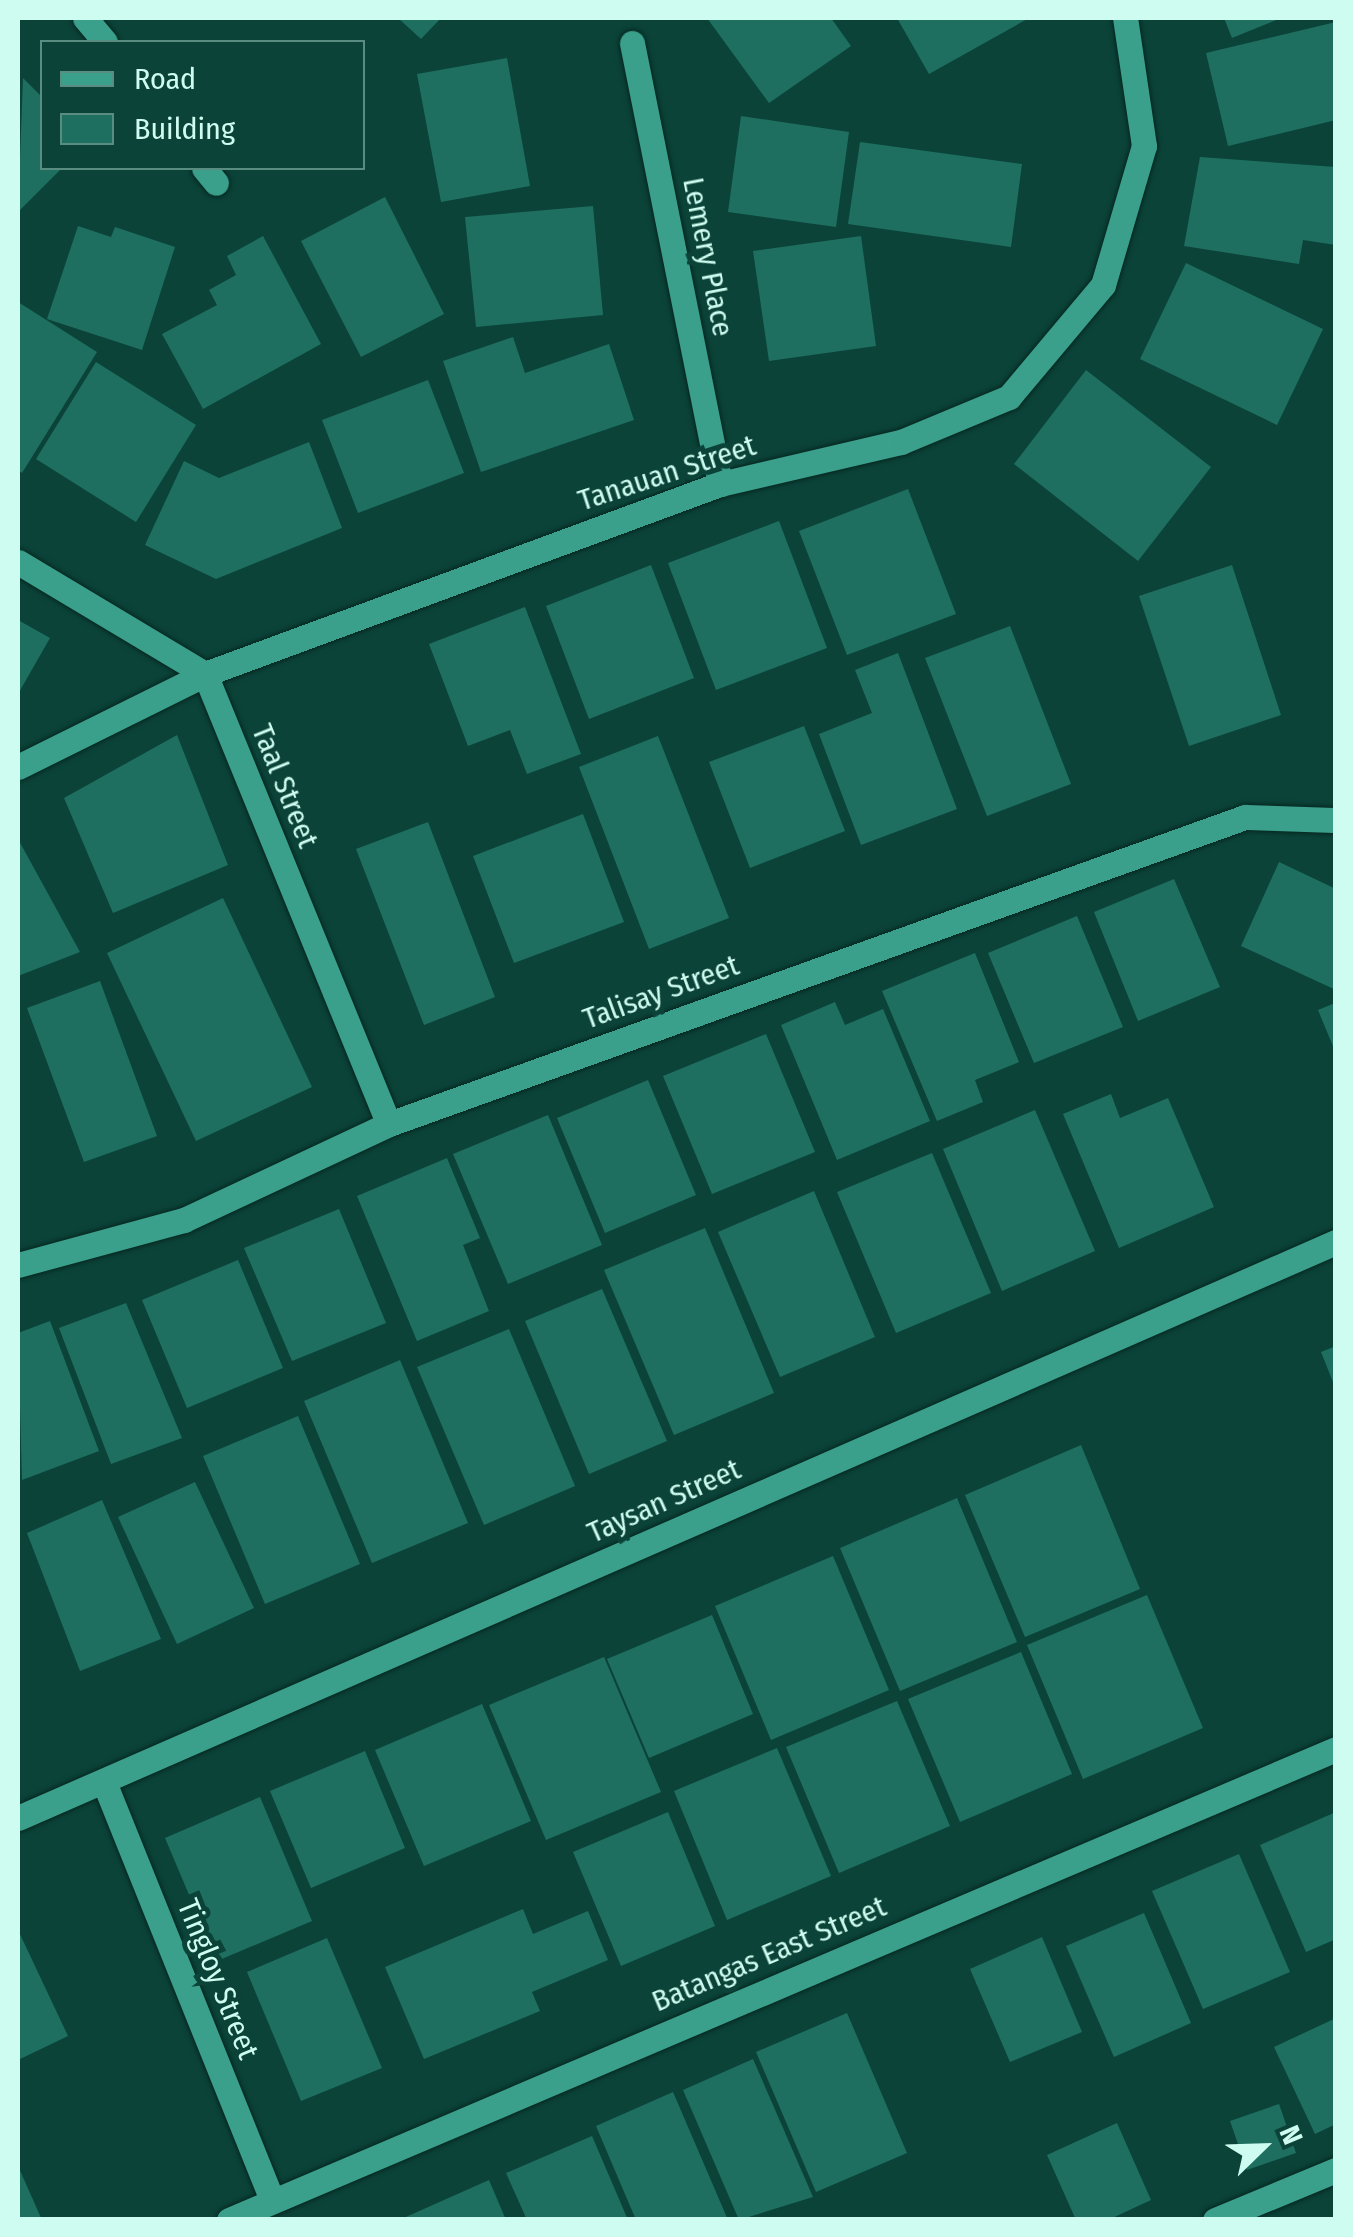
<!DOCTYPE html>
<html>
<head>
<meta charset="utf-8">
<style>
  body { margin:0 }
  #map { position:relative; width:1353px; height:2237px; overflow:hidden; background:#0b4339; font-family:"Fira Sans Condensed",sans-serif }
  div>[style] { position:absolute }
  .building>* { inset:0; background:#1e6f60 }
  .roads { filter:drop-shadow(0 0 2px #062720) drop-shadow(0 0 2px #062720) }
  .minor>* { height:25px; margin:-12.5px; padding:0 12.5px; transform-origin:12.5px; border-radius:12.5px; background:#3ba08b }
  span { translate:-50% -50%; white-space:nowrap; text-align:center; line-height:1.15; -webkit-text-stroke:10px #0b4339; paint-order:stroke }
  .street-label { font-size:30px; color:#cffcf0 }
  .frame { position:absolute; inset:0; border:20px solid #cffcf0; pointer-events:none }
  .legend { position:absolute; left:40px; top:40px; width:325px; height:130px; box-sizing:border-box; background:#0b4339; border:2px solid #598d82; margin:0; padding:12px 18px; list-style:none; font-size:30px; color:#cffcf0 }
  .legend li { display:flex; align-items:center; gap:20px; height:50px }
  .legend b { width:50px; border:2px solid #598d82 }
  .north { position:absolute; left:1213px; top:2097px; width:100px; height:100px; -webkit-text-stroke:8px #0b4339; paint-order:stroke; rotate:67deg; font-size:28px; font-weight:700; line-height:40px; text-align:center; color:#cffcf0 }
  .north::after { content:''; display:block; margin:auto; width:35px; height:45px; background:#cffcf0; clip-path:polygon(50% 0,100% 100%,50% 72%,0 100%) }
</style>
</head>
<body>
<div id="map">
  <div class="building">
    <i style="clip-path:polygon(398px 18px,441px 18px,421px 39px)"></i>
    <i style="clip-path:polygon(707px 18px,831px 18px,851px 46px,769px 103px)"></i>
    <i style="clip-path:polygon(897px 18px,1029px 18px,929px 74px)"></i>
    <i style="clip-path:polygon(1224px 18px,1281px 18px,1232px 38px)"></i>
    <i style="clip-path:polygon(1336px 22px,1336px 120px,1228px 146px,1206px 53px)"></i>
    <i style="clip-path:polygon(507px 58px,530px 186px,441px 202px,417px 74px)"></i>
    <i style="clip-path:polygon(23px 78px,42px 97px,42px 168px,62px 168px,18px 212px)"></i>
    <i style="clip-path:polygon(741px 116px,849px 132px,836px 227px,728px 212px)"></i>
    <i style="clip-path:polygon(860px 142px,1022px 164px,1011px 247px,848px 224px)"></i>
    <i style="clip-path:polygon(1200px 157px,1336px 167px,1336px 245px,1303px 240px,1299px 264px,1184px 246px)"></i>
    <i style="clip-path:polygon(385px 197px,444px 314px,361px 357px,301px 241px)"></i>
    <i style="clip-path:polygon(593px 206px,603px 315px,476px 327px,465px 217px)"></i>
    <i style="clip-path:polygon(78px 226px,111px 237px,115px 227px,175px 247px,142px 350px,47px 319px)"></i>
    <i style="clip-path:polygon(263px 236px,321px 344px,203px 409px,162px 334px,217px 305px,209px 290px,236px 275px,227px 256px)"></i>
    <i style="clip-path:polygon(861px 236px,876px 346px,769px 361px,753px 251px)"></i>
    <i style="clip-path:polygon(1186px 263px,1323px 329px,1277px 425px,1140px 359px)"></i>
    <i style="clip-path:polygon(18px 302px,97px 352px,22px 473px,18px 470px)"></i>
    <i style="clip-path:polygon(513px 337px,525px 373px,609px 344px,634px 420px,481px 472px,443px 361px)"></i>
    <i style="clip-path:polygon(96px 362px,196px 425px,136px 522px,36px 459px)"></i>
    <i style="clip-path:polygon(1086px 370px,1211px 467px,1138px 561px,1014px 464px)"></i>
    <i style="clip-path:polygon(428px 380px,464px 473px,358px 513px,322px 420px)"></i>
    <i style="clip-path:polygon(309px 442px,342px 528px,216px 579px,145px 545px,184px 461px,219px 478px)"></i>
    <i style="clip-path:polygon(908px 489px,956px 614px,847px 655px,799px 531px)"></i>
    <i style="clip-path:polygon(779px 521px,827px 648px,716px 690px,668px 563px)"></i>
    <i style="clip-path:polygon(651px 565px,694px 678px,589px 719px,546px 606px)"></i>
    <i style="clip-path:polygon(1232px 565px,1281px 715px,1189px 746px,1139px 596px)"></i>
    <i style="clip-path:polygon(525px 607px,581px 754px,527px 774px,510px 730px,468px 746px,429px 644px)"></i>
    <i style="clip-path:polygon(18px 620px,50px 638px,18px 694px)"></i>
    <i style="clip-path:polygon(1010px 626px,1071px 784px,987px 816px,925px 658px)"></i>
    <i style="clip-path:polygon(898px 653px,957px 809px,861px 845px,819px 734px,872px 713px,855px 670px)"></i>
    <i style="clip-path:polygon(804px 726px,845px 831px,750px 868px,709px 762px)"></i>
    <i style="clip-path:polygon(177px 735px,228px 865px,113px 913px,64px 798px)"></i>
    <i style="clip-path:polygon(658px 736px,729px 918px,649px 949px,579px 767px)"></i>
    <i style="clip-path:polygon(583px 814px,624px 922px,514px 963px,473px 856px)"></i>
    <i style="clip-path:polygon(428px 822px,495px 997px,424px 1025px,356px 849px)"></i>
    <i style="clip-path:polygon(18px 839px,80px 952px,18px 976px)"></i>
    <i style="clip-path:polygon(1279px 862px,1336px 889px,1336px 990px,1241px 946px)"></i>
    <i style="clip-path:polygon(1174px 879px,1220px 987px,1138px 1021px,1094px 912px)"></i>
    <i style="clip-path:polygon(223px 898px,312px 1087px,196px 1141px,107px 953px)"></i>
    <i style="clip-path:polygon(1077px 916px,1123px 1027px,1034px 1063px,988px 953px)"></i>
    <i style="clip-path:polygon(975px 953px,1019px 1062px,975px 1080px,983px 1102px,937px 1121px,882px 991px)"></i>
    <i style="clip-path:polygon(100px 981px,157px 1136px,84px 1162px,27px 1008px)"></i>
    <i style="clip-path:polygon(835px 1002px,845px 1025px,883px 1009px,930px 1121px,837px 1160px,781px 1025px)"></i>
    <i style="clip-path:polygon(1335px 1003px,1335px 1051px,1318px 1010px)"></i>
    <i style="clip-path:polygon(766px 1034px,815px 1152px,712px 1194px,663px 1076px)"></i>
    <i style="clip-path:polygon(648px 1080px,696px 1195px,605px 1233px,557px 1118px)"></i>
    <i style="clip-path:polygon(1111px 1094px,1120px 1118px,1168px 1098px,1214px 1207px,1119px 1248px,1063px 1114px)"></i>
    <i style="clip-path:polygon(1035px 1110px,1095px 1251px,1002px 1291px,943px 1149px)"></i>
    <i style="clip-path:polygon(548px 1115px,602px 1245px,508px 1284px,453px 1154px)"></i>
    <i style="clip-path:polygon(932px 1153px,991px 1293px,896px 1333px,837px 1192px)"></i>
    <i style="clip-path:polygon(447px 1158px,480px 1238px,463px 1245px,489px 1311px,417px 1341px,357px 1196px)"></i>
    <i style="clip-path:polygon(814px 1191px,875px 1337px,780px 1377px,718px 1232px)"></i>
    <i style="clip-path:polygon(339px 1209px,386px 1323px,292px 1361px,244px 1248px)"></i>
    <i style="clip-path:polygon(705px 1228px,774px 1393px,674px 1435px,604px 1270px)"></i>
    <i style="clip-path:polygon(238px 1260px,283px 1368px,187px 1408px,142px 1300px)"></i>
    <i style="clip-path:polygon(602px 1289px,667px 1441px,589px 1474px,525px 1321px)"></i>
    <i style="clip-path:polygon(126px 1303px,182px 1438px,111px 1464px,59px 1328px)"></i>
    <i style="clip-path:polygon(50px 1321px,99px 1451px,22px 1480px,18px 1333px)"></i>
    <i style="clip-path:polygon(509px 1329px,575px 1486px,484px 1525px,417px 1367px)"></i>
    <i style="clip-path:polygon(1336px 1346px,1336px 1387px,1335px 1387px,1321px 1352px)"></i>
    <i style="clip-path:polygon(400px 1360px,468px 1523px,372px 1563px,304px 1401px)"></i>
    <i style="clip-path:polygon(298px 1416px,360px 1564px,265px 1604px,203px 1456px)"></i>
    <i style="clip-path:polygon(1081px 1445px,1140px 1589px,1025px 1637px,965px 1495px)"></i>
    <i style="clip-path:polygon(195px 1482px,254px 1608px,177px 1644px,118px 1517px)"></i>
    <i style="clip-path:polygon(957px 1498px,1017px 1642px,900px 1691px,840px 1548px)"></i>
    <i style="clip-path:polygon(102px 1500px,161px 1639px,80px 1671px,27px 1533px)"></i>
    <i style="clip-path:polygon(833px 1556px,889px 1690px,771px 1740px,715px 1606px)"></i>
    <i style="clip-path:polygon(1147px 1595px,1203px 1728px,1083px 1779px,1027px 1645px)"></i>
    <i style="clip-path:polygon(712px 1615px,753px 1714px,649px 1758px,607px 1659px)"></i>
    <i style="clip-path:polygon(1021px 1652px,1072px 1774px,960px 1822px,908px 1699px)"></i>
    <i style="clip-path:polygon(604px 1657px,661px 1792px,546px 1840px,489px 1705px)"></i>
    <i style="clip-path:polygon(897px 1701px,950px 1826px,839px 1873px,786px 1747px)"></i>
    <i style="clip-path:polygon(482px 1704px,531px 1821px,424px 1866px,375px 1750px)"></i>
    <i style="clip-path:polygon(777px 1748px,831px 1876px,727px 1920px,674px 1791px)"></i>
    <i style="clip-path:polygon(365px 1751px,405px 1848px,311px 1888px,270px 1791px)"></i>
    <i style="clip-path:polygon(260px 1797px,312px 1921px,217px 1961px,165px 1838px)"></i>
    <i style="clip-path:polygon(668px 1812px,715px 1926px,621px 1966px,573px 1852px)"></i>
    <i style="clip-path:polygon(1336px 1812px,1336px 1939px,1306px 1952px,1260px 1845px)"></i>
    <i style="clip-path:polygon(1239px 1854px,1290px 1972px,1203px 2009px,1152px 1891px)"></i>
    <i style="clip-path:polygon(523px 1909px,533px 1934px,588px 1911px,608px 1960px,532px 1992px,540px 2011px,424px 2059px,385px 1967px)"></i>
    <i style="clip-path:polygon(1144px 1913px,1191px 2023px,1114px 2057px,1066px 1946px)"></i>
    <i style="clip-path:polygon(18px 1930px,68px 2036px,18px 2060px)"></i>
    <i style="clip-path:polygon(1042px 1937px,1082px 2032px,1010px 2062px,970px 1969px)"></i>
    <i style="clip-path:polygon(327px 1938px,382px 2068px,301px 2101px,247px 1972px)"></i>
    <i style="clip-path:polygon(847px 2013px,907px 2153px,816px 2192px,756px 2052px)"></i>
    <i style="clip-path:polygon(1336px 2018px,1336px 2124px,1315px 2134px,1274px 2047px)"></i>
    <i style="clip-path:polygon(753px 2059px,813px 2197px,739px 2220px,683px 2090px)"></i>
    <i style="clip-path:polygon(673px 2092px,728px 2220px,636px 2220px,596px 2126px)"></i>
    <i style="clip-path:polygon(1279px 2104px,1296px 2153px,1247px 2170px,1230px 2121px)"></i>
    <i style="clip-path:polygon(1117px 2123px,1151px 2200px,1108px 2220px,1076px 2220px,1047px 2155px)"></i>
    <i style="clip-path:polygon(592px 2136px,628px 2220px,527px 2220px,506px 2173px)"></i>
    <i style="clip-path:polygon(18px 2166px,42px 2220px,18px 2220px)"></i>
    <i style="clip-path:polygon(489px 2180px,506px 2220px,399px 2220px)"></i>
  </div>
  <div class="roads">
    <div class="minor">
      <i style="left:85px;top:18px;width:31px;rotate:50deg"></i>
      <i style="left:632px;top:43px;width:450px;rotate:78.7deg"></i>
      <i style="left:204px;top:168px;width:19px;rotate:51deg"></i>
      <i style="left:18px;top:562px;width:218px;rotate:30.9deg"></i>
      <i style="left:205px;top:674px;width:486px;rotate:67.8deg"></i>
      <i style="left:18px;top:767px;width:209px;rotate:-26.4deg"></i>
      <i style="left:205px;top:674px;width:549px;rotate:-20.25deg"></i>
      <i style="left:720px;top:484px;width:186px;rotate:-13.1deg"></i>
      <i style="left:901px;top:442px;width:117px;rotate:-22.6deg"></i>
      <i style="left:1009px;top:397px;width:146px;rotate:-50deg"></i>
      <i style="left:1103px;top:285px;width:145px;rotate:-73.6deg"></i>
      <i style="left:1144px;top:146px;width:129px;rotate:-98.4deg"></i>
      <i style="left:18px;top:1265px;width:172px;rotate:-15.2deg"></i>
      <i style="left:184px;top:1220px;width:226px;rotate:-25.1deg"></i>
      <i style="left:389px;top:1124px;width:909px;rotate:-19.73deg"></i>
      <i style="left:1245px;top:817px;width:91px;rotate:1.9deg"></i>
      <i style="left:104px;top:1782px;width:450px;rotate:68.1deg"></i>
      <i style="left:18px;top:1818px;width:1438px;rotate:-23.61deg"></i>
      <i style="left:229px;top:2220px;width:1203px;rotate:-23.05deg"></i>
      <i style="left:1215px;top:2220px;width:131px;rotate:-22.5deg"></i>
    </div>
  </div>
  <div class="street-label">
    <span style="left:708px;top:257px;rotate:79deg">Lemery Place</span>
    <span style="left:667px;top:473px;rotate:-18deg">Tanauan Street</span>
    <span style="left:285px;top:786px;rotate:68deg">Taal Street</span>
    <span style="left:661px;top:992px;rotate:-20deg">Talisay Street</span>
    <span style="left:664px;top:1501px;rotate:-24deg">Taysan Street</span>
    <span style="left:769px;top:1954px;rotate:-23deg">Batangas East Street</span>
    <span style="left:218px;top:1979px;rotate:68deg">Tingloy Street</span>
  </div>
  <div class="frame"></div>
  <ul class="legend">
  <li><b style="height:12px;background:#3ba08b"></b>Road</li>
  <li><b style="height:28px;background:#1e6f60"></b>Building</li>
  </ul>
  <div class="north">N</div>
</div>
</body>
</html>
